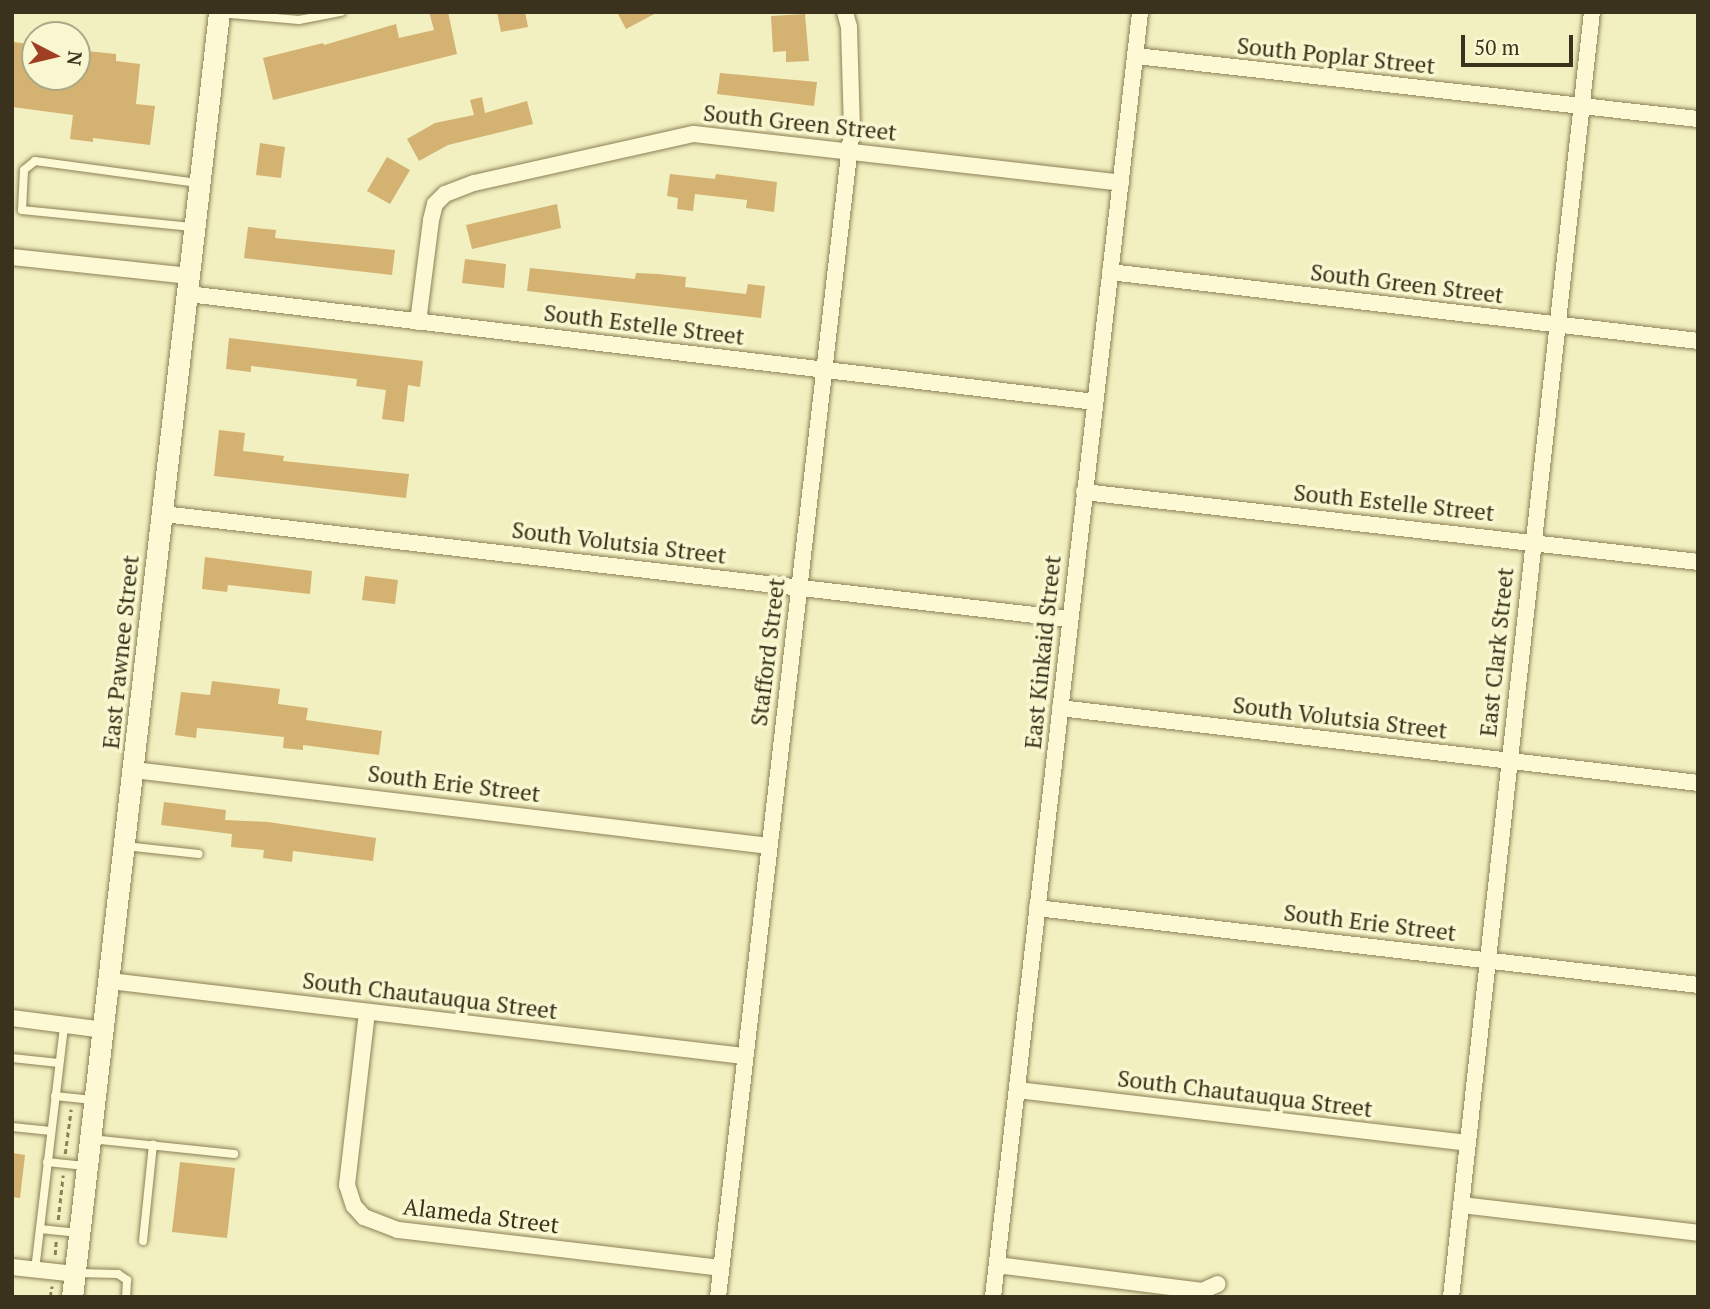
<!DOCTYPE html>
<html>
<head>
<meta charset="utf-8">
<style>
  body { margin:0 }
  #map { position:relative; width:1710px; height:1309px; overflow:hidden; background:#f2efc0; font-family:"PT Serif",serif }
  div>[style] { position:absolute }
  .building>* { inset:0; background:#d3b272 }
  .path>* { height:2.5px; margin-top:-1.25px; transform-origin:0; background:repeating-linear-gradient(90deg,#8c8056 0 5px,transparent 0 8.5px) }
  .roads { filter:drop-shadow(0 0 2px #8c8056) drop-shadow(0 0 2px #8c8056) }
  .service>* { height:8px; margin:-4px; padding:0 4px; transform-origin:4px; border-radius:4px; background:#fcf9d4 }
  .minor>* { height:16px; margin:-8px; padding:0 8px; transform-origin:8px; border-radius:8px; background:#fcf9d4 }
  .secondary>* { height:21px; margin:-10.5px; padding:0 10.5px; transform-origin:10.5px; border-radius:10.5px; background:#fcf9d4 }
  span { translate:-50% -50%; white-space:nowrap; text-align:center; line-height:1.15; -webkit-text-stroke:7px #f8f7d0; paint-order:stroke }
  .street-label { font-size:23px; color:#3a321c }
  .frame { position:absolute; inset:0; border:14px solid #3a321c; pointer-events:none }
  .north { position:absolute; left:21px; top:21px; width:70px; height:70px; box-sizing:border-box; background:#f8f7d0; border:2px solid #aca888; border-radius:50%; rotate:97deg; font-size:19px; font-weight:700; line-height:28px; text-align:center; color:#3a321c }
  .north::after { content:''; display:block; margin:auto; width:24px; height:32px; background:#a03f21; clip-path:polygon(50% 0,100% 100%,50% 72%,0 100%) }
  .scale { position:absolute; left:1461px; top:35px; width:112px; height:32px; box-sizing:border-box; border:4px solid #3a321c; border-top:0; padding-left:9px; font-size:21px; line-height:24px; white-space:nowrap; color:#3a321c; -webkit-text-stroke:5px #f8f7d0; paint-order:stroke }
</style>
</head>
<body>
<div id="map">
  <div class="building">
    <i style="clip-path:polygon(429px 12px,448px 12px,457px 54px,273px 100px,263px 58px,323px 43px,324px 45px,396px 24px,399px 38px,434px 30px)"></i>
    <i style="clip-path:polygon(497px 12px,525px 12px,528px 27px,501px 32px)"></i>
    <i style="clip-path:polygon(617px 12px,658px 12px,626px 29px)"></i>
    <i style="clip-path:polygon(805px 14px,809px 61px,786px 62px,786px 51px,773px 52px,771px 16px)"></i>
    <i style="clip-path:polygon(14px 42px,35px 45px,35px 77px,77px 77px,77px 50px,116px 54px,116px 61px,140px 64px,136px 104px,155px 106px,150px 145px,93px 138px,93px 142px,70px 139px,73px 115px,12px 107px)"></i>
    <i style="clip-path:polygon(720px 73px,817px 82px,814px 106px,717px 94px)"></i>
    <i style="clip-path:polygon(482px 97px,485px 113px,527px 101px,533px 124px,448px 145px,419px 161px,407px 139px,435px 123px,474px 115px,470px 100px)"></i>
    <i style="clip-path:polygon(260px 143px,285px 147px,281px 178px,256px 175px)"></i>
    <i style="clip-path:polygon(387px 157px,410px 170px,390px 204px,367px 191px)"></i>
    <i style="clip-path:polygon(670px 174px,715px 179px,716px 174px,777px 182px,774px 212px,746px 208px,747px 200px,695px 194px,693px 211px,677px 209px,678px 198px,667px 196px)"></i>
    <i style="clip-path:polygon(557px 204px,561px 228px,472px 249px,466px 225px)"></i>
    <i style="clip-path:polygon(248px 227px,276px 230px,275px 238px,395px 250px,392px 275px,244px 258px)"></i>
    <i style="clip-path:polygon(465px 259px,506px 264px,504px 288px,462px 283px)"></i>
    <i style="clip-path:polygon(530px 268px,635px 279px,636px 273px,658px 274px,686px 277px,685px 287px,746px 294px,748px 284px,765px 286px,761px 318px,527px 291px)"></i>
    <i style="clip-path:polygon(229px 338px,423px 361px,420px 387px,408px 385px,404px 422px,382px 419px,386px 390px,356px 386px,357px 379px,251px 366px,251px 372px,226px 369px)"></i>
    <i style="clip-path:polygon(219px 430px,245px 433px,243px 451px,284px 456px,283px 461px,409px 474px,406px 498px,214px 476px)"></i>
    <i style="clip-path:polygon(205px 557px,312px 571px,310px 594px,228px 585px,227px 592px,202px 589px)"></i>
    <i style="clip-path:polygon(365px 576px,398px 580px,395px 604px,362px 600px)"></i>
    <i style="clip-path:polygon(212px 681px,280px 689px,278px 704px,308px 708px,306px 720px,382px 731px,379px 755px,303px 745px,303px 750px,283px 748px,284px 737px,230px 731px,197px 728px,196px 738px,175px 735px,181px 692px,210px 695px)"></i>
    <i style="clip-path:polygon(164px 802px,226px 810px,225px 820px,268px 822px,376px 838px,373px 861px,293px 851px,292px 862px,263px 858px,264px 850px,231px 847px,232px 834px,161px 825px)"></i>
    <i style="clip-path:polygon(12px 1153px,25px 1155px,20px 1198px,12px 1197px)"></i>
    <i style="clip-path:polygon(180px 1162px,235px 1168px,227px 1238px,172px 1232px)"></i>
  </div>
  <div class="path">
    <i style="left:65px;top:1154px;width:45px;rotate:-82.4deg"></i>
    <i style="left:58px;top:1220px;width:45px;rotate:-83.7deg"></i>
    <i style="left:55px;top:1255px;width:14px;rotate:-86deg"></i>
    <i style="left:50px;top:1297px;width:11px;rotate:-80deg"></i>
  </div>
  <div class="roads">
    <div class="service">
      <i style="left:219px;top:13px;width:80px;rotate:5deg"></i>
      <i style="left:299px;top:20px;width:43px;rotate:-10.8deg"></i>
      <i style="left:192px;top:227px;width:171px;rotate:-174.3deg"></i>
      <i style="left:22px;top:210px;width:40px;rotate:-87.1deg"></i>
      <i style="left:24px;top:170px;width:14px;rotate:-39deg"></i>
      <i style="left:35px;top:161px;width:164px;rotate:7.7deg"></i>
      <i style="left:125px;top:846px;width:74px;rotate:6.2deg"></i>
      <i style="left:12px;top:1058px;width:47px;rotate:6.1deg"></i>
      <i style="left:55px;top:1096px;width:38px;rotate:6deg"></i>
      <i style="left:12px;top:1127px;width:39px;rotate:6deg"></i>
      <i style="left:91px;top:1139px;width:144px;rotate:6deg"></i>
      <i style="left:47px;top:1162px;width:38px;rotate:6deg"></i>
      <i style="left:40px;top:1229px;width:39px;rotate:6deg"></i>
      <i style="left:143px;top:1241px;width:97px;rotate:-84.1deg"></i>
      <i style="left:35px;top:1270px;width:247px;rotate:-83.2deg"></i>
      <i style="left:77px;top:1273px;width:41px;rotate:1.4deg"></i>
      <i style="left:118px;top:1274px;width:11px;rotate:34deg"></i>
      <i style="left:127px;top:1280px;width:17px;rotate:93deg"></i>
    </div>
    <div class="minor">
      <i style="left:1136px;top:56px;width:566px;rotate:6.4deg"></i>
      <i style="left:12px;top:257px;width:179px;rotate:6.1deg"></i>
      <i style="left:1110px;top:272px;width:592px;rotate:6.69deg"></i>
      <i style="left:188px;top:294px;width:913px;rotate:6.79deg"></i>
      <i style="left:418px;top:322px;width:103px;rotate:-82.7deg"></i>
      <i style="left:431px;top:220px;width:16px;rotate:-76deg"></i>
      <i style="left:435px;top:204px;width:14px;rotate:-45deg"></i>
      <i style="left:445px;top:194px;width:31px;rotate:-21deg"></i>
      <i style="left:474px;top:183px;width:225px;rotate:-12.6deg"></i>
      <i style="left:694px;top:134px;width:430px;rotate:6.5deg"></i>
      <i style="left:1084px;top:492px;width:618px;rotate:6.5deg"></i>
      <i style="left:163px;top:514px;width:912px;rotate:6.61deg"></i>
      <i style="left:1060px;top:708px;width:642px;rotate:6.7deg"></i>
      <i style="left:134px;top:770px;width:640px;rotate:6.82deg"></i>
      <i style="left:1037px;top:908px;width:665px;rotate:6.64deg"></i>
      <i style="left:110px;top:981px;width:638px;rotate:6.75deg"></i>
      <i style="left:367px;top:1012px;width:174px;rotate:96.6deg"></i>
      <i style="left:347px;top:1185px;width:22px;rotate:72deg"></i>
      <i style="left:354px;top:1206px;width:15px;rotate:48deg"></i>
      <i style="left:364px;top:1217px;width:36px;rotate:21deg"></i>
      <i style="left:398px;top:1230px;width:325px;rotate:6.7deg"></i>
      <i style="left:12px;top:1018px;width:93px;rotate:7.4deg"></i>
      <i style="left:1017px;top:1090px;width:454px;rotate:6.7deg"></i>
      <i style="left:1461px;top:1205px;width:239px;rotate:6.7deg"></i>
      <i style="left:997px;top:1265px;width:207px;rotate:7.2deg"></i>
      <i style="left:1202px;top:1291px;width:17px;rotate:-24deg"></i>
      <i style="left:12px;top:1267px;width:63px;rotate:6.3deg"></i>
      <i style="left:718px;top:1297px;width:1176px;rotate:-83.46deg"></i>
      <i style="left:852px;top:129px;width:102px;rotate:-91.7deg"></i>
      <i style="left:849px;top:27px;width:16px;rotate:-105deg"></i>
      <i style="left:993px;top:1297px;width:1293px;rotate:-83.47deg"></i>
      <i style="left:1451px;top:1297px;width:1293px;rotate:-83.74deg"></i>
    </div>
    <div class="secondary">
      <i style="left:72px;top:1297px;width:1293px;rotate:-83.47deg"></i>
    </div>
  </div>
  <div class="street-label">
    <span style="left:1336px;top:56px;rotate:6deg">South Poplar Street</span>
    <span style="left:800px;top:123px;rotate:6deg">South Green Street</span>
    <span style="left:1407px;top:284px;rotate:7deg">South Green Street</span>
    <span style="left:644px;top:325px;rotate:7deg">South Estelle Street</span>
    <span style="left:1394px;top:503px;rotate:6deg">South Estelle Street</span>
    <span style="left:619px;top:543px;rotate:7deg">South Volutsia Street</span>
    <span style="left:121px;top:652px;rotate:-84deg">East Pawnee Street</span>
    <span style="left:768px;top:652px;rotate:-83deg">Stafford Street</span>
    <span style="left:1043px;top:652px;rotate:-84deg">East Kinkaid Street</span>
    <span style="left:1497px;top:652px;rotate:-84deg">East Clark Street</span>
    <span style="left:1340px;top:718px;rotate:7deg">South Volutsia Street</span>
    <span style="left:454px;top:784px;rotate:7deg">South Erie Street</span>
    <span style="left:1370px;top:923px;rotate:7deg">South Erie Street</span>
    <span style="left:430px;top:996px;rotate:7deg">South Chautauqua Street</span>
    <span style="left:1245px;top:1094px;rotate:7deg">South Chautauqua Street</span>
    <span style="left:481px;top:1216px;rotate:7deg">Alameda Street</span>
  </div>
  <div class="frame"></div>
  <div class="north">N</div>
  <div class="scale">50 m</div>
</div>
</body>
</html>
